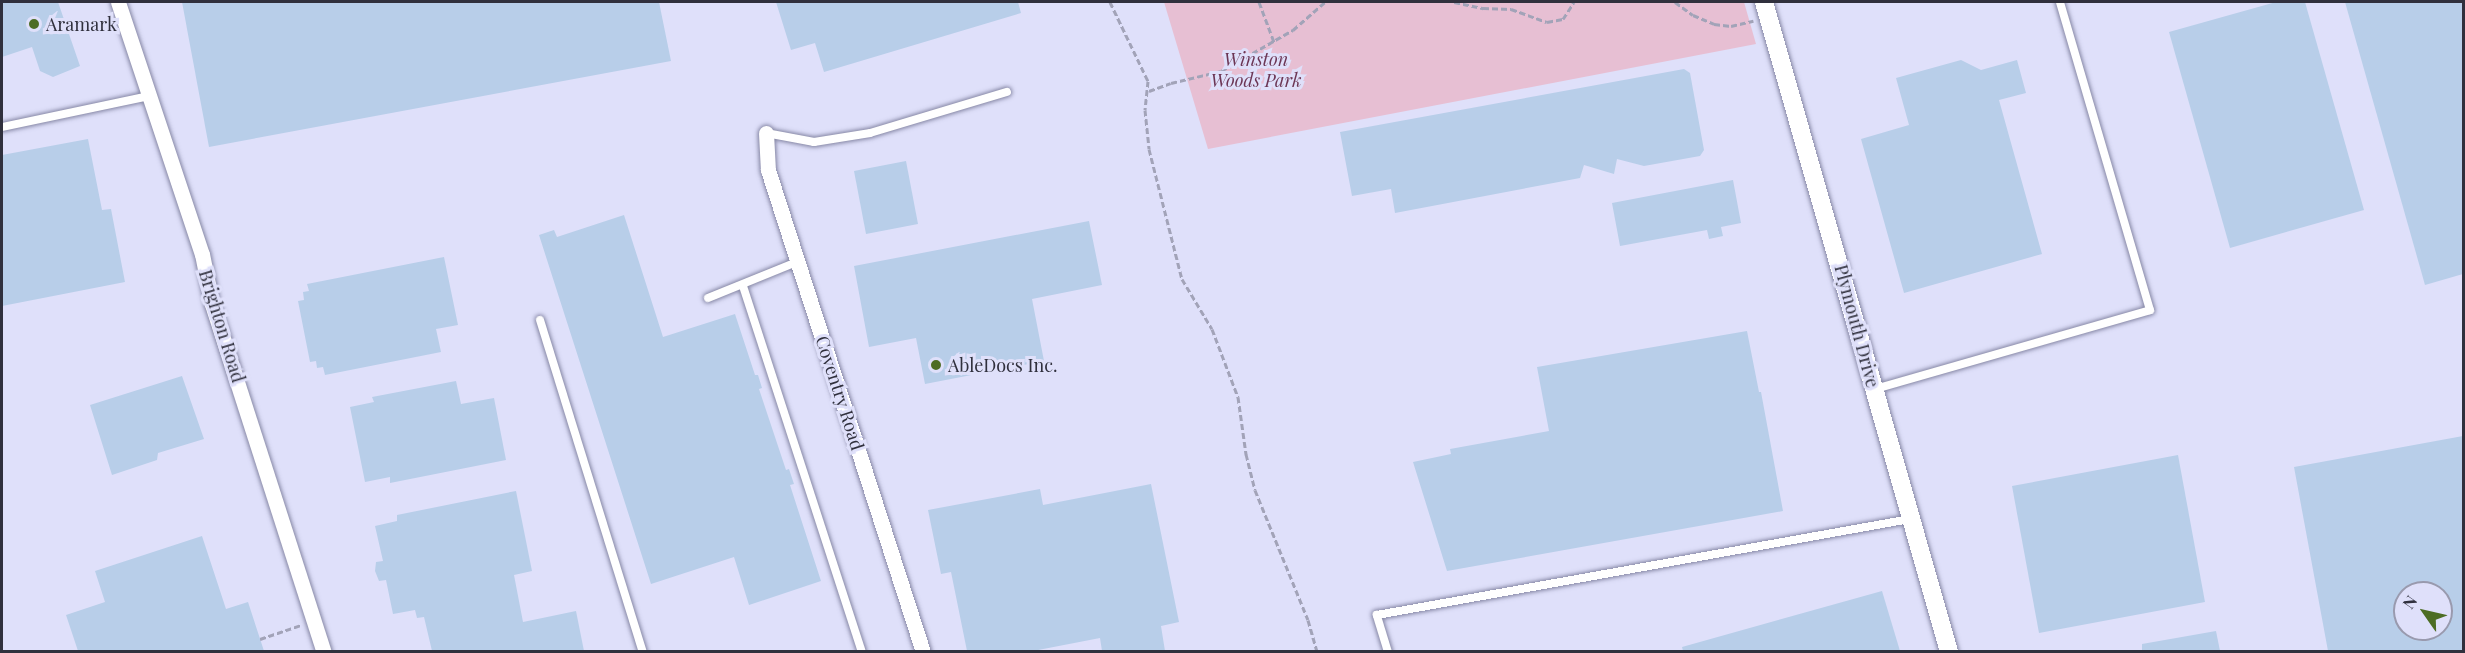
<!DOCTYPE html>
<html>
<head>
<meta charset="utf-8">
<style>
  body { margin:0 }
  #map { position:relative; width:2465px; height:653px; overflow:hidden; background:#dfe0fa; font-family:"Playfair Display",serif }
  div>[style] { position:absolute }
  .green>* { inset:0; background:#e7bfd3 }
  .building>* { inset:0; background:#b8cee9 }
  .path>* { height:3px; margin-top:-1.5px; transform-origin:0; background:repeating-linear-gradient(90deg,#a2a3b8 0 6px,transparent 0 9px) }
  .roads { filter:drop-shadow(0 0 2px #8788a6) drop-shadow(0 0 2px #8788a6) }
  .service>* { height:8px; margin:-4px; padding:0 4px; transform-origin:4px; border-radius:4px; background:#fff }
  .minor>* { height:15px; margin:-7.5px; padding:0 7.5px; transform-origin:7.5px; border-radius:7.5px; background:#fff }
  .tertiary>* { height:18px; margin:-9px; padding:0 9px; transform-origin:9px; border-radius:9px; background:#fff }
  .dots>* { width:16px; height:16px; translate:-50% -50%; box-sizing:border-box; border:3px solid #dfe0fa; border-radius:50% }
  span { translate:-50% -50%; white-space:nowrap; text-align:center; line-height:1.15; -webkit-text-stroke:6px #dfe0fa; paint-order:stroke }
  .poi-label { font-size:18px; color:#30303d }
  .left { translate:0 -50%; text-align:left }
  .park-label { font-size:18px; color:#6c3655; font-style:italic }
  .street-label { font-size:18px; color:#30303d }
  .frame { position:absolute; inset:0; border:3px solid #30303d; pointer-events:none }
  .north { position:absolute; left:2393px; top:581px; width:60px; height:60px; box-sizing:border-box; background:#dfe0fa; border:2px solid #999aae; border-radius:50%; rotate:304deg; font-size:16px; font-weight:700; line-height:24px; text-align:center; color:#30303d }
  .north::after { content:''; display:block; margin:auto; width:21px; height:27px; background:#4d6d24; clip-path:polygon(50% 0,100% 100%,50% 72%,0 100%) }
</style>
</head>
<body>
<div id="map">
  <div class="green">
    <i style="clip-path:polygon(1164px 2px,1744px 2px,1756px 44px,1208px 149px)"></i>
  </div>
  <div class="building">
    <i style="clip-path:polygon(2px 2px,58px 2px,80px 66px,53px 77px,40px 71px,32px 47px,2px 57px)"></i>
    <i style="clip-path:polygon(182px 2px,659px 2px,671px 61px,209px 147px)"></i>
    <i style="clip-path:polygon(776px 2px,1018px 2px,1021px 13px,824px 72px,815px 43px,791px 50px)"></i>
    <i style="clip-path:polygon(2276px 2px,2305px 2px,2364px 210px,2230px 248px,2169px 32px)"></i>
    <i style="clip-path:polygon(2345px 2px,2463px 2px,2463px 274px,2425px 285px)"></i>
    <i style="clip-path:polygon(1961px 60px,1981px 70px,2017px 60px,2026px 93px,1999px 100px,2042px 254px,1904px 293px,1861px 139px,1909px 125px,1896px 78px)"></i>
    <i style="clip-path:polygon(1684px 69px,1690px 73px,1704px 150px,1700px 156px,1644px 166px,1617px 159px,1614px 174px,1584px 165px,1580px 178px,1395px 213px,1391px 189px,1352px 196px,1340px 132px)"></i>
    <i style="clip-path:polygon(88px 139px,102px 210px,111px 209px,125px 282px,2px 306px,2px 155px)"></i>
    <i style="clip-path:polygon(906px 161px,918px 224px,866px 234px,854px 171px)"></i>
    <i style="clip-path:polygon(1733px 180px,1741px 223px,1721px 227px,1723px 236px,1709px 239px,1707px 230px,1620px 246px,1612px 203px)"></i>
    <i style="clip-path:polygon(624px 215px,663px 337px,735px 314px,755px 375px,758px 375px,762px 388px,759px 389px,786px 470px,789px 469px,794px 484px,790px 485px,821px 581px,749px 605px,734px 557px,651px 584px,539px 235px,554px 230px,557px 237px)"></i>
    <i style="clip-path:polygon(1089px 221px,1102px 285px,1032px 299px,1044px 361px,925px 384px,916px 338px,869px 347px,854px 266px)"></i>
    <i style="clip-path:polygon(444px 257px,458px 325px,436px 329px,441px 352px,325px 375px,323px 367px,317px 368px,316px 361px,310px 362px,298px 301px,304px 300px,303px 292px,309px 291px,307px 284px)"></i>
    <i style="clip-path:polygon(1747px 331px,1759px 392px,1761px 392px,1783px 511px,1447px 571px,1413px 462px,1451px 454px,1450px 449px,1549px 431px,1537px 367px)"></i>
    <i style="clip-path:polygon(182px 376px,204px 439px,158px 453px,157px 460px,112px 475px,90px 405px)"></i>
    <i style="clip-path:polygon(456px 381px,461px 404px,494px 398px,506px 460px,390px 483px,390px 477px,365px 482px,350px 407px,374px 402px,372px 397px)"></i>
    <i style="clip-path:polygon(evenodd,2463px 436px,2463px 651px,2328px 651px,2294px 467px,2463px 436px,2405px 593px,2441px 593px,2441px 629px,2405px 629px,2405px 593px)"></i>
    <i style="clip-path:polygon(2178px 455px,2205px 602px,2039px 633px,2012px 486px)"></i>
    <i style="clip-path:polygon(1151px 484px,1179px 622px,1161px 626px,1165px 651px,1102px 651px,1100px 638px,1033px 651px,967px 651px,951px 572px,941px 574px,928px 510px,1040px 489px,1043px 505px)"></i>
    <i style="clip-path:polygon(516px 491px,532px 571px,514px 575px,523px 622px,576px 611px,584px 651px,432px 651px,424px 617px,417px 618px,415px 610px,393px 614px,386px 580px,379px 581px,375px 571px,376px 562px,383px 561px,375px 526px,397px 521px,397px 515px)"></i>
    <i style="clip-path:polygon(202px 536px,226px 609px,248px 602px,264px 651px,78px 651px,66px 615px,105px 602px,95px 571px)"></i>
    <i style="clip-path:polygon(1882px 591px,1900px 651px,1683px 651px,1682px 647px)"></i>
    <i style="clip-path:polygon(2216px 631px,2220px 651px,2142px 651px,2142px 644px)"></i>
  </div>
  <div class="path">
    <i style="left:1110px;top:2px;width:88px;rotate:64.3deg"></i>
    <i style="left:1148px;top:81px;width:29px;rotate:96deg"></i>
    <i style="left:1145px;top:110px;width:39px;rotate:84deg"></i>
    <i style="left:1149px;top:149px;width:134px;rotate:75.8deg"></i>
    <i style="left:1182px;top:279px;width:58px;rotate:59deg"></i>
    <i style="left:1212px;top:329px;width:73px;rotate:69.1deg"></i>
    <i style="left:1238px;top:397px;width:58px;rotate:82deg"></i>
    <i style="left:1246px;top:454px;width:37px;rotate:76deg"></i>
    <i style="left:1255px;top:490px;width:140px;rotate:67.8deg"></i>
    <i style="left:1308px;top:620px;width:33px;rotate:74deg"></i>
    <i style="left:1259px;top:2px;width:43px;rotate:69.4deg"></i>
    <i style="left:1454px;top:2px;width:30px;rotate:12deg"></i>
    <i style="left:1483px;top:8px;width:28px;rotate:2deg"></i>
    <i style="left:1511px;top:9px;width:38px;rotate:20deg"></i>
    <i style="left:1547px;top:22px;width:16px;rotate:-11deg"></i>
    <i style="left:1563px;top:19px;width:20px;rotate:-57deg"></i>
    <i style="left:1675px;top:2px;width:22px;rotate:36deg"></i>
    <i style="left:1693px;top:15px;width:23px;rotate:23deg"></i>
    <i style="left:1714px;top:24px;width:17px;rotate:7deg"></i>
    <i style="left:1731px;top:26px;width:23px;rotate:-13deg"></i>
    <i style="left:1149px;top:91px;width:23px;rotate:-20deg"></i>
    <i style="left:1171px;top:83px;width:51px;rotate:-13.5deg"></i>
    <i style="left:1221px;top:71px;width:83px;rotate:-29.7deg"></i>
    <i style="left:1293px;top:30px;width:43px;rotate:-41.2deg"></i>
    <i style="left:260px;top:639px;width:43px;rotate:-18.9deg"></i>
  </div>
  <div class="roads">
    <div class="service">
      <i style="left:2px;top:127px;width:150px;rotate:-11.9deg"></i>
      <i style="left:766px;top:133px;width:49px;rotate:10.6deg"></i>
      <i style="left:814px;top:142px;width:57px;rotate:-9.1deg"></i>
      <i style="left:870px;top:133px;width:143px;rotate:-16.7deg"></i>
      <i style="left:743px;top:286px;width:385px;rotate:72deg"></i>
      <i style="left:708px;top:298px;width:98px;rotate:-22.1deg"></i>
      <i style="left:540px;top:320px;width:348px;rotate:72.8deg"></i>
      <i style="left:1875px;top:389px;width:286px;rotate:-16deg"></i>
      <i style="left:2150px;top:310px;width:321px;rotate:-106.3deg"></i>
      <i style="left:1388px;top:652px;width:39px;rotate:-107deg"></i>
      <i style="left:1377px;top:615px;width:542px;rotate:-10.21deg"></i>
    </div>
    <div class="minor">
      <i style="left:118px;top:2px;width:266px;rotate:71.6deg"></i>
      <i style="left:202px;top:254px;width:51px;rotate:78.7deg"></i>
      <i style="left:212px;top:304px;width:366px;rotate:72.2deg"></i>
      <i style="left:766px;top:133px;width:37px;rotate:87deg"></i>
      <i style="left:768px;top:170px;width:506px;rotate:72.17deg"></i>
    </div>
    <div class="tertiary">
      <i style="left:1764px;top:2px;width:676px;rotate:74.11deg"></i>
    </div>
  </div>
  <div class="dots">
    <i style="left:34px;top:24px;background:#4d6d24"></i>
    <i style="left:936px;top:365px;background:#4d6d24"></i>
  </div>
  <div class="poi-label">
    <span class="left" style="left:46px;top:24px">Aramark</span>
    <span class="left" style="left:948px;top:365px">AbleDocs Inc.</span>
  </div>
  <div class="park-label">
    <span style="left:1256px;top:70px">Winston<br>Woods Park</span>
  </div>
  <div class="street-label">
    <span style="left:222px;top:326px;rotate:73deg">Brighton Road</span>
    <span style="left:1857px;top:326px;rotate:75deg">Plymouth Drive</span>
    <span style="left:840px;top:393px;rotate:72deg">Coventry Road</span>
  </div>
  <div class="frame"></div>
  <div class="north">N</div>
</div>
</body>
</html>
